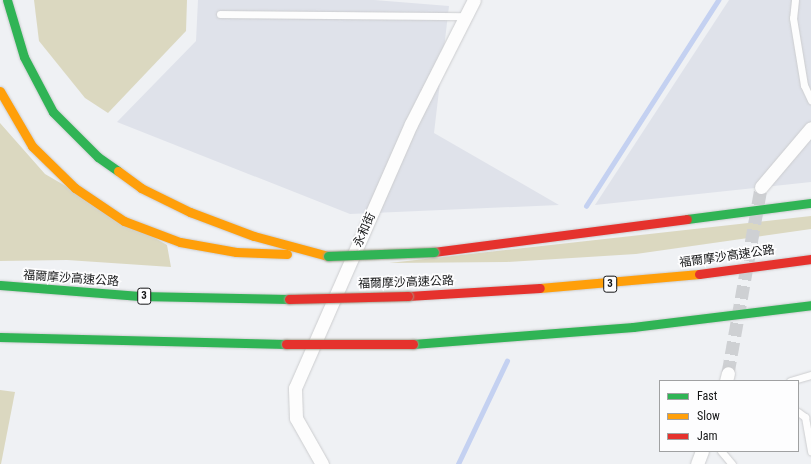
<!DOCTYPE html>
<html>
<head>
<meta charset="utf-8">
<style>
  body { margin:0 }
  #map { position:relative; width:811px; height:464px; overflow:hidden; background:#eff1f4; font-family:"Roboto Condensed","Noto Sans TC",sans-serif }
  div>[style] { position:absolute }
  .built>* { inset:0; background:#dfe2ea }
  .green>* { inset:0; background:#dbd8c0 }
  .stream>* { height:4.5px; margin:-2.25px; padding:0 2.25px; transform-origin:2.25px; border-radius:2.25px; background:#c4d1f1 }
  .street-tunnel>* { height:13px; margin-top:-6.5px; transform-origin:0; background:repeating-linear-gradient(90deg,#ced0d3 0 13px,transparent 0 19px) }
  .roads { filter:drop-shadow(0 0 1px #cccdcf) drop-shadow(0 0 1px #cccdcf) }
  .lane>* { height:7px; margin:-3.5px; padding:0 3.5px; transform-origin:3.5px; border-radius:3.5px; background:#fdfdfd }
  .street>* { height:13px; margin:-6.5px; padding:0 6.5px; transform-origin:6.5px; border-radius:6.5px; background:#fdfdfd }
  .fast>* { height:9px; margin:-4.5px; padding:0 4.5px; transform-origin:4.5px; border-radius:4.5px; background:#30b455 }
  .slow>* { height:9px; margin:-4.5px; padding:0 4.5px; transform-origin:4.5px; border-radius:4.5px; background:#ff9f0a }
  .jam>* { height:9px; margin:-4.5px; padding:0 4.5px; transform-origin:4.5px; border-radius:4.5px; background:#e5322d }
  .bridges { filter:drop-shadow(0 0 1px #a09e8c) drop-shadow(0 0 1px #a09e8c) }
  .fast-bridge>* { height:9px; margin:-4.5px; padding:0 4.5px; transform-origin:4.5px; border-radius:4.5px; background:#30b455 }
  .jam-bridge>* { height:9px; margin:-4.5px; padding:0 4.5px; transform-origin:4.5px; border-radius:4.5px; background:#e5322d }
  span { translate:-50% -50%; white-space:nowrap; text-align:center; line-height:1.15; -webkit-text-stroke:3.5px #fdfdfe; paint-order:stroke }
  .shield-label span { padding:1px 3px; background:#fdfdfe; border:1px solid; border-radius:3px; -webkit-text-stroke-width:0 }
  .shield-label { font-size:11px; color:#151617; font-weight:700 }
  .street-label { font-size:12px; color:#151617 }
  .legend { position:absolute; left:659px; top:380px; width:140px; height:72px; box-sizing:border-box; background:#fdfdfe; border:1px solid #a0a1a2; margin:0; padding:5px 7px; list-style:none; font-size:12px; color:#151617 }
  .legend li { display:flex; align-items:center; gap:8px; height:20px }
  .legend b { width:20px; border:1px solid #a0a1a2 }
</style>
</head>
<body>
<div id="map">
  <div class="built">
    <i style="clip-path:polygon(198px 0,374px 0,449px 6px,434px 133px,559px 205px,350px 214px,117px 122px,196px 41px)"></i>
    <i style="clip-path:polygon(729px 0,811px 0,811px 182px,595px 205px)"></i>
  </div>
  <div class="green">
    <i style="clip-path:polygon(34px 0,187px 0,186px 31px,108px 113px,85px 98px,39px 41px)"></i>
    <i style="clip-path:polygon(0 123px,45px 174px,167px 245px,171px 267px,67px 260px,0 261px)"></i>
    <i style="clip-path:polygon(811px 216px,811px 229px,636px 254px,507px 262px,389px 263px)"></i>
    <i style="clip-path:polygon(0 390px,15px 392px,1px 464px,0 464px)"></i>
  </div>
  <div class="stream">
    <i style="left:586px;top:206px;width:245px;rotate:-57.3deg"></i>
    <i style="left:458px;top:464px;width:114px;rotate:-64.6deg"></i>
  </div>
  <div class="street-tunnel">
    <i style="left:728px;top:373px;width:189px;rotate:-79.9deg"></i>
  </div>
  <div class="roads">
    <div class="lane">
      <i style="left:795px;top:0;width:18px;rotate:96deg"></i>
      <i style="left:793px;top:18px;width:68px;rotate:80.7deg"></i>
      <i style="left:804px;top:85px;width:17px;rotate:65deg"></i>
      <i style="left:220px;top:14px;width:246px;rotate:0.5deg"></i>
      <i style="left:790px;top:381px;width:22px;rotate:-16deg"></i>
      <i style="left:798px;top:412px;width:9px;rotate:36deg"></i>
      <i style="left:805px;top:417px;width:35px;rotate:80deg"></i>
      <i style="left:721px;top:451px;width:17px;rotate:50deg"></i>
    </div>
    <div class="street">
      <i style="left:761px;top:187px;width:77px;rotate:-49.7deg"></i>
      <i style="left:726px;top:381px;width:8px;rotate:-76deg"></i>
      <i style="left:322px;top:464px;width:53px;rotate:-119.5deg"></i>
      <i style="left:296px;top:418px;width:30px;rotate:-92deg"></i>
      <i style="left:295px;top:388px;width:288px;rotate:-66.3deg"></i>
      <i style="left:411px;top:124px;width:139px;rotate:-63.1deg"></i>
      <i style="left:697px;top:464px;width:14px;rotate:-69deg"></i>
    </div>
    <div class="fast">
      <i style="left:7px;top:0;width:59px;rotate:73.4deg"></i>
      <i style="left:24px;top:57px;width:62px;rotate:62.2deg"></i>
      <i style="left:53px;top:112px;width:64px;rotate:45deg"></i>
      <i style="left:98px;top:157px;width:24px;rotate:35deg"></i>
      <i style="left:687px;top:219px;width:125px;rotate:-7.4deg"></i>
      <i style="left:0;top:285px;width:140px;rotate:4.5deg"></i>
      <i style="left:140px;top:296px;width:149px;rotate:1.2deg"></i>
      <i style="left:0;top:337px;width:286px;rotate:1.4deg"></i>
      <i style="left:413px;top:344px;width:221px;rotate:-4.4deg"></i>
      <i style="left:633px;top:327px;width:179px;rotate:-7deg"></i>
    </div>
    <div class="slow">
      <i style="left:0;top:91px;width:64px;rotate:59.8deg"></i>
      <i style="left:32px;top:146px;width:60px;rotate:44.3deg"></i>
      <i style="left:75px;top:188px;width:59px;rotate:34deg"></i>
      <i style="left:124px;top:221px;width:60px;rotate:20.6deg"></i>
      <i style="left:180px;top:242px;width:57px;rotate:10.1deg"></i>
      <i style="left:236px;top:252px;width:51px;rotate:2.2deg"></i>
      <i style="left:118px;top:171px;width:29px;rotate:36deg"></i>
      <i style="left:141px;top:188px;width:55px;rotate:26.1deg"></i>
      <i style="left:190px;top:212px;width:68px;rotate:20.6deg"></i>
      <i style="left:254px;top:236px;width:77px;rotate:15.1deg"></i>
      <i style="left:540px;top:288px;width:160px;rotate:-5deg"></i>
    </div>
    <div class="jam">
      <i style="left:434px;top:252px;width:255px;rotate:-7.4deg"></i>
      <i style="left:699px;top:274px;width:113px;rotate:-7.6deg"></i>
      <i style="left:408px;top:296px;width:132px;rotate:-3.5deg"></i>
    </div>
  </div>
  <div class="bridges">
    <div class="fast-bridge">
      <i style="left:328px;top:256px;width:106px;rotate:-2.2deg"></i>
    </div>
    <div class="jam-bridge">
      <i style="left:289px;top:299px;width:119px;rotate:-1.4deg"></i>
      <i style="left:286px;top:344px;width:127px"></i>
    </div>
  </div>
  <div class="shield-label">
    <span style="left:610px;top:284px">3</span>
    <span style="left:144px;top:296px">3</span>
  </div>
  <div class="street-label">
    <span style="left:365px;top:230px;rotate:-66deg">永和街</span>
    <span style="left:727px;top:257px;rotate:-8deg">福爾摩沙高速公路</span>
    <span style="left:71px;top:279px;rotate:4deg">福爾摩沙高速公路</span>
    <span style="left:406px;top:283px;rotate:-2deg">福爾摩沙高速公路</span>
  </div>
  <ul class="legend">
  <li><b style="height:5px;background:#30b455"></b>Fast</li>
  <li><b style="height:5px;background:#ff9f0a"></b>Slow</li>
  <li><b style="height:5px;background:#e5322d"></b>Jam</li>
  </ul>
</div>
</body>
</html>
